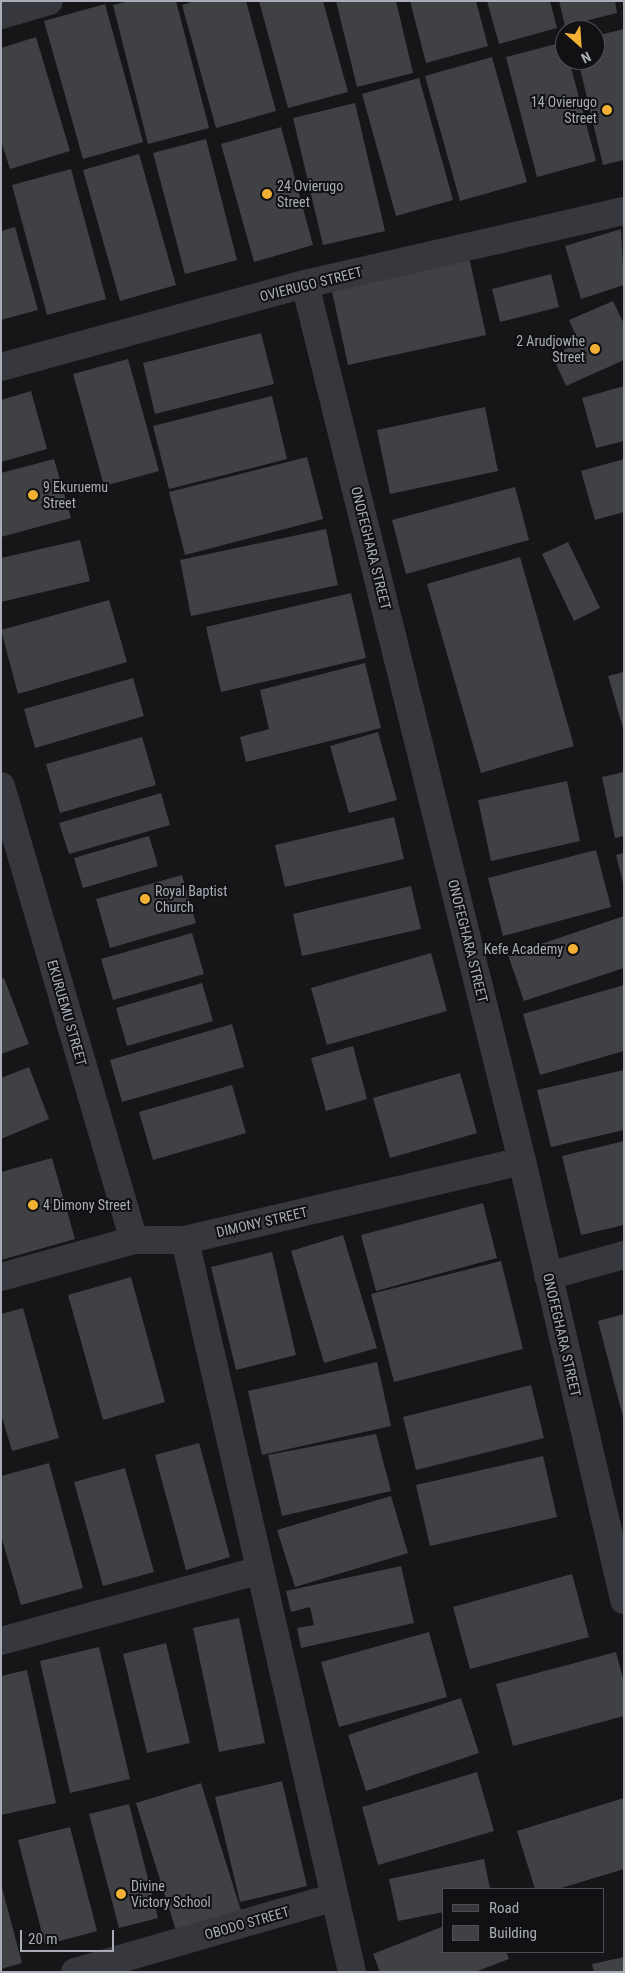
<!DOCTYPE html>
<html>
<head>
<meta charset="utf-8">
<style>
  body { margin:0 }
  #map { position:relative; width:625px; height:1973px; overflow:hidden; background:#161618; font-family:"Roboto Condensed",sans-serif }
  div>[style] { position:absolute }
  .building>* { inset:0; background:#404145 }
  .minor>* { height:28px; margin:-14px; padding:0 14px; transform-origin:14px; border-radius:14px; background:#37383d }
  .dots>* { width:14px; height:14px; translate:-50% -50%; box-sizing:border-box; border:2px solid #111113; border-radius:50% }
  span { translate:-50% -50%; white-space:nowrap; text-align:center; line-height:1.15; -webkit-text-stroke:4px #111113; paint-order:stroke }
  .poi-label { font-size:14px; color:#a8adb8 }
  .right { translate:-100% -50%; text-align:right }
  .left { translate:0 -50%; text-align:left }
  .street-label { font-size:14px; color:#a8adb8 }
  .frame { position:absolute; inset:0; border:2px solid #a8adb8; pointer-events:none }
  .legend { position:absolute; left:442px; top:1888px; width:162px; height:65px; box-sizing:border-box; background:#111113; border:1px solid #4d4f55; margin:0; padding:6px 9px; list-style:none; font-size:15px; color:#a8adb8 }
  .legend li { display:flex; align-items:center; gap:10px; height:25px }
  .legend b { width:25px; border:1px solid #4d4f55 }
  .north { position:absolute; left:555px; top:20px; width:50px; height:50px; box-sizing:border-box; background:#111113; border:1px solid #4d4f55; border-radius:50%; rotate:154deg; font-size:14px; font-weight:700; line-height:20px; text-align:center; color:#a8adb8 }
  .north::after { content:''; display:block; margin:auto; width:18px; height:22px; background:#f2b134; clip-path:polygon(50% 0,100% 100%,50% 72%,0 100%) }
  .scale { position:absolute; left:20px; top:1930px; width:94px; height:22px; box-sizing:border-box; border:2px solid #a8adb8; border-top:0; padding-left:6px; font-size:15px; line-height:18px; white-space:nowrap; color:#a8adb8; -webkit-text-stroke:4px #111113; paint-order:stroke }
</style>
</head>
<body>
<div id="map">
  <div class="building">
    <i style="clip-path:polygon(130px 1px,176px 1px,209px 128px,148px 144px,113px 5px)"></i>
    <i style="clip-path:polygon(195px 1px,246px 1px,276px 111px,216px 128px,182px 5px)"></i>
    <i style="clip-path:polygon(259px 1px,323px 1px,348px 92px,288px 108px)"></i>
    <i style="clip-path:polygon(336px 1px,396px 1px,413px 73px,357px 87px)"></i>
    <i style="clip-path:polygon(410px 1px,476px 1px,488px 46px,426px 63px)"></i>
    <i style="clip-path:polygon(487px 1px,550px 1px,557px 28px,499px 44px)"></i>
    <i style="clip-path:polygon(559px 1px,615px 1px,617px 13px,565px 26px)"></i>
    <i style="clip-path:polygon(105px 4px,143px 142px,83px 159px,44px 21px)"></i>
    <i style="clip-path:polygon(624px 29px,624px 160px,603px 165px,578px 60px,595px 60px,595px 36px)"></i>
    <i style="clip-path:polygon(36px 37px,70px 151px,10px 169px,1px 141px,1px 48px)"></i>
    <i style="clip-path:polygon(564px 42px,565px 60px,569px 60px,596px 161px,537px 177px,506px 57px)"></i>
    <i style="clip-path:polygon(492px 57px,527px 182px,460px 201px,425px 76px)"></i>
    <i style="clip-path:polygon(419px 78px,453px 200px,396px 216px,362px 94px)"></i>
    <i style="clip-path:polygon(355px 103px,385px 231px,323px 245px,293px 118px)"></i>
    <i style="clip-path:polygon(281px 127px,313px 245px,254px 262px,221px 144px)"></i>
    <i style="clip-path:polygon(206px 139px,237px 260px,185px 274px,153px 153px)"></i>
    <i style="clip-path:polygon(139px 154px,176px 285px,120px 301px,83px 170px)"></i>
    <i style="clip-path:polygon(71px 169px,106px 299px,47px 315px,12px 185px)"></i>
    <i style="clip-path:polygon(15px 227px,38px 310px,1px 320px,1px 231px)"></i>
    <i style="clip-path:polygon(621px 229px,624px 285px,581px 299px,565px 246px)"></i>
    <i style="clip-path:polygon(469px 257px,486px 335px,348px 365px,331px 287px)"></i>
    <i style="clip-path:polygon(551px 274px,559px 307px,500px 322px,492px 289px)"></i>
    <i style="clip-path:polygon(613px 301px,624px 324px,624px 360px,566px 386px,552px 355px,579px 343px,569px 320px)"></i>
    <i style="clip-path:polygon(261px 333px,274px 384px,155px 414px,143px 363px)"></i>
    <i style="clip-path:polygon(128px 359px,159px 471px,104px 486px,73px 374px)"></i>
    <i style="clip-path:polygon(624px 386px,624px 441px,596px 448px,582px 398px)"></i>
    <i style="clip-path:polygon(31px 391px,47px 449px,1px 462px,1px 400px)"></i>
    <i style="clip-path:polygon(272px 396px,287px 459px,169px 489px,153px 426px)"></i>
    <i style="clip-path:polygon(485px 407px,498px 471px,390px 494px,377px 430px)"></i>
    <i style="clip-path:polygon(307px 457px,323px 519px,185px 555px,169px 492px)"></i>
    <i style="clip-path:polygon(54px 459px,71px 518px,1px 537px,1px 473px)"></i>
    <i style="clip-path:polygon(624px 459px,624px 512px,595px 520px,581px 471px)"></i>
    <i style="clip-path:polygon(515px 487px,529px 540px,406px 574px,392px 520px)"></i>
    <i style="clip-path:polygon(326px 529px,338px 585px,191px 616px,180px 560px)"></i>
    <i style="clip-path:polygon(80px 540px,90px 581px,1px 602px,1px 558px)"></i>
    <i style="clip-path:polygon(568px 542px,600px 608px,574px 621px,542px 554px)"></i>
    <i style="clip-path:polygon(520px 557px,574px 746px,481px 773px,427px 584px)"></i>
    <i style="clip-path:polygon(351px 593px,366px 658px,221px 692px,206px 627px)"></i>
    <i style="clip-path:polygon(109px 600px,127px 662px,18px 694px,1px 630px)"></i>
    <i style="clip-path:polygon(365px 663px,381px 728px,246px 762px,240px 737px,269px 729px,260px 690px)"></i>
    <i style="clip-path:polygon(624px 672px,624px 728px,623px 728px,608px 676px)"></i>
    <i style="clip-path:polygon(133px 678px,144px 716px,35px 748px,24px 709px)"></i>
    <i style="clip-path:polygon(378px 732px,397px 800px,349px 813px,330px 746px)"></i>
    <i style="clip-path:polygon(142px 737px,156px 785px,60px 813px,46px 764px)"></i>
    <i style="clip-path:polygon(624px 772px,624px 836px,615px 838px,602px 777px)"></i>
    <i style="clip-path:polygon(567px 781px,580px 841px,491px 861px,478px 800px)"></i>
    <i style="clip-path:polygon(161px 793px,170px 825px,69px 854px,59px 823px)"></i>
    <i style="clip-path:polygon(394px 817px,404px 859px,285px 887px,275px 845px)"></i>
    <i style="clip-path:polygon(149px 836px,158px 866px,83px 888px,74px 858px)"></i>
    <i style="clip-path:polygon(596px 850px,611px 907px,503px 936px,488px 878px)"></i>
    <i style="clip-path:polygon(624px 853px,624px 883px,623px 883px,616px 855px)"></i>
    <i style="clip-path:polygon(182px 875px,196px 923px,110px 948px,96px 899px)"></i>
    <i style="clip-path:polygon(411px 886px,421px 929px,302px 956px,293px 914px)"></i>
    <i style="clip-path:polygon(624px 916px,624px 968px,524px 1001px,508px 955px)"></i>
    <i style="clip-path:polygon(192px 933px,204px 974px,113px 1000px,101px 959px)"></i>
    <i style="clip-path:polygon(431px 953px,447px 1011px,327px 1045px,311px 988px)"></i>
    <i style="clip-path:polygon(4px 978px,29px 1044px,1px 1054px,1px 979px)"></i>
    <i style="clip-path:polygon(202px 983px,213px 1021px,127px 1046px,116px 1008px)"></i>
    <i style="clip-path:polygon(624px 985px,624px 1051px,540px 1075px,523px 1014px)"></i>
    <i style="clip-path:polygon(232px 1024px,244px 1067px,122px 1102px,110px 1060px)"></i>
    <i style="clip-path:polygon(353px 1046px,367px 1099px,326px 1111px,311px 1058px)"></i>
    <i style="clip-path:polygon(29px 1067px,49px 1119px,1px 1139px,1px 1078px)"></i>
    <i style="clip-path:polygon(624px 1070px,624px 1130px,551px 1147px,537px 1090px)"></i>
    <i style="clip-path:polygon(460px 1073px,477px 1133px,390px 1158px,373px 1098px)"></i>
    <i style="clip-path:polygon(232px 1085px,246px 1133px,153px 1160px,139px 1112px)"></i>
    <i style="clip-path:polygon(624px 1141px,624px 1225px,581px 1235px,562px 1156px)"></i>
    <i style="clip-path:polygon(52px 1158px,75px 1239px,1px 1260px,1px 1172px)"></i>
    <i style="clip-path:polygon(483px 1203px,497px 1258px,376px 1291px,361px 1235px)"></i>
    <i style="clip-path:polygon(343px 1235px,377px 1348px,324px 1363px,291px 1251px)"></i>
    <i style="clip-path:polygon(272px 1252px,296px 1355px,236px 1370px,211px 1267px)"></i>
    <i style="clip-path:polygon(501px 1261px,523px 1349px,394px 1382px,371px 1294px)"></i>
    <i style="clip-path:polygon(131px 1277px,165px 1402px,103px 1420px,68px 1295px)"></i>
    <i style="clip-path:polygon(23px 1308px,59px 1438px,12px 1451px,1px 1414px,1px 1314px)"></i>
    <i style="clip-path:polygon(624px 1314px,624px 1417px,623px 1417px,598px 1321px)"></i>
    <i style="clip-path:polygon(377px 1362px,391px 1426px,262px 1455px,248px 1391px)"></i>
    <i style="clip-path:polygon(531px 1385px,544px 1438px,416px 1470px,403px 1417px)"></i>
    <i style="clip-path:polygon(376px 1434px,391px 1491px,282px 1516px,268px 1455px)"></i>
    <i style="clip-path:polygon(199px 1443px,230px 1557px,186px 1570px,155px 1455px)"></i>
    <i style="clip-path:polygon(543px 1456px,557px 1517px,430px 1546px,416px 1485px)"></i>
    <i style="clip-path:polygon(49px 1463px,83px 1588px,21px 1605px,1px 1536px,1px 1476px)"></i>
    <i style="clip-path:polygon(125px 1468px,154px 1572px,103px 1586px,74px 1482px)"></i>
    <i style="clip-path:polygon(391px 1496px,408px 1553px,295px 1587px,277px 1530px)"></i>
    <i style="clip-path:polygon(401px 1566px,414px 1623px,301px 1648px,297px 1628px,314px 1625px,310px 1607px,291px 1612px,286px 1591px)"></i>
    <i style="clip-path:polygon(572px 1574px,589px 1637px,470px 1669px,453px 1607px)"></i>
    <i style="clip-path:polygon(239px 1618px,265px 1743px,219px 1752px,193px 1628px)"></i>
    <i style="clip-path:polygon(429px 1632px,447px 1697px,339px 1727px,321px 1662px)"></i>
    <i style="clip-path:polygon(166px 1643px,190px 1743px,147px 1753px,123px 1654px)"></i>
    <i style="clip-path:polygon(99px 1647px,130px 1779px,70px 1793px,40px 1661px)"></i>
    <i style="clip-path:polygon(616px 1652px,624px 1682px,624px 1716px,513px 1746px,496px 1684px)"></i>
    <i style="clip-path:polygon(27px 1670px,56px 1803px,1px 1815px,1px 1676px)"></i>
    <i style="clip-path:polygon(461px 1698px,479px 1753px,366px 1791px,348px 1735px)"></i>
    <i style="clip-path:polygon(477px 1772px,494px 1831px,378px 1865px,362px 1807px)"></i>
    <i style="clip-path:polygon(282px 1781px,307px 1886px,240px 1902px,215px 1797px)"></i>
    <i style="clip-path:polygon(201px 1783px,243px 1917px,178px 1937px,136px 1803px)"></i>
    <i style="clip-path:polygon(624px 1798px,624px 1869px,558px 1889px,535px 1889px,517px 1831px)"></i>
    <i style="clip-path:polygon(129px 1804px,158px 1918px,119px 1928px,89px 1814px)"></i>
    <i style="clip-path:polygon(70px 1827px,97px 1931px,45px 1945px,18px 1840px)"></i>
    <i style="clip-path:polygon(484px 1859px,490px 1889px,444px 1889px,444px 1912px,398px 1921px,389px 1879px)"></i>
    <i style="clip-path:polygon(1px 1884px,22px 1963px,1px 1969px)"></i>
    <i style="clip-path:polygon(444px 1926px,444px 1952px,506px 1952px,509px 1959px,475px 1972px,380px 1972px,373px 1954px)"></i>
    <i style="clip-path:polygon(624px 1957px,624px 1972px,594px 1972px,592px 1964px)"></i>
  </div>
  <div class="minor">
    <i style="left:1px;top:15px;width:50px;rotate:-16.3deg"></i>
    <i style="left:305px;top:284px;width:903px;rotate:76.1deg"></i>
    <i style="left:522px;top:1161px;width:451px;rotate:76.9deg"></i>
    <i style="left:1px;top:367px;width:315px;rotate:-15.3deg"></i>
    <i style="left:305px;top:284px;width:327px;rotate:-12.9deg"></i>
    <i style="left:1px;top:786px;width:473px;rotate:73.7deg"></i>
    <i style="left:185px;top:1240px;width:751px;rotate:77.15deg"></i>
    <i style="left:548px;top:1276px;width:79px;rotate:-15.4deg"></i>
    <i style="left:1px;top:1277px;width:138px;rotate:-15.5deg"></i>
    <i style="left:134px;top:1240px;width:51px"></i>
    <i style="left:185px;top:1240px;width:346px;rotate:-13.2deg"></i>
    <i style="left:1px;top:1641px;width:269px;rotate:-15.3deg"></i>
    <i style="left:75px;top:1972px;width:267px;rotate:-16.1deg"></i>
  </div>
  <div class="dots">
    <i style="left:607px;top:110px;background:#f2b134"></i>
    <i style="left:267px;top:194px;background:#f2b134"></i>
    <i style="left:595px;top:349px;background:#f2b134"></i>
    <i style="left:33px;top:495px;background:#f2b134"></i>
    <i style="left:145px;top:899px;background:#f2b134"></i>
    <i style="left:573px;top:949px;background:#f2b134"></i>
    <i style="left:33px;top:1205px;background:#f2b134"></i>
    <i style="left:121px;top:1894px;background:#f2b134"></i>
  </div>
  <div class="poi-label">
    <span class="right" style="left:597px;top:110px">14 Ovierugo<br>Street</span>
    <span class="left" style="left:277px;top:194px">24 Ovierugo<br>Street</span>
    <span class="right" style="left:585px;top:349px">2 Arudjowhe<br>Street</span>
    <span class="left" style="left:43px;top:495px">9 Ekuruemu<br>Street</span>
    <span class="left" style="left:155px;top:899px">Royal Baptist<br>Church</span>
    <span class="right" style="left:563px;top:949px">Kefe Academy</span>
    <span class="left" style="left:43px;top:1205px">4 Dimony Street</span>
    <span class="left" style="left:131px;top:1894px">Divine<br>Victory School</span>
  </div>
  <div class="street-label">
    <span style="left:311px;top:284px;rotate:-14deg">OVIERUGO STREET</span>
    <span style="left:371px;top:548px;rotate:76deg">ONOFEGHARA STREET</span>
    <span style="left:468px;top:941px;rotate:76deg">ONOFEGHARA STREET</span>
    <span style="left:67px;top:1013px;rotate:74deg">EKURUEMU STREET</span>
    <span style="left:262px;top:1222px;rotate:-13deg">DIMONY STREET</span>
    <span style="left:562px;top:1335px;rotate:77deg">ONOFEGHARA STREET</span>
    <span style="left:247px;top:1923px;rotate:-16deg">OBODO STREET</span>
  </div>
  <div class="frame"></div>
  <ul class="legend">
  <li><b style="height:6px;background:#37383d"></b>Road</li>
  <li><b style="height:14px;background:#404145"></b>Building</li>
  </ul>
  <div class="north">N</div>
  <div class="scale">20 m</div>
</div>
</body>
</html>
